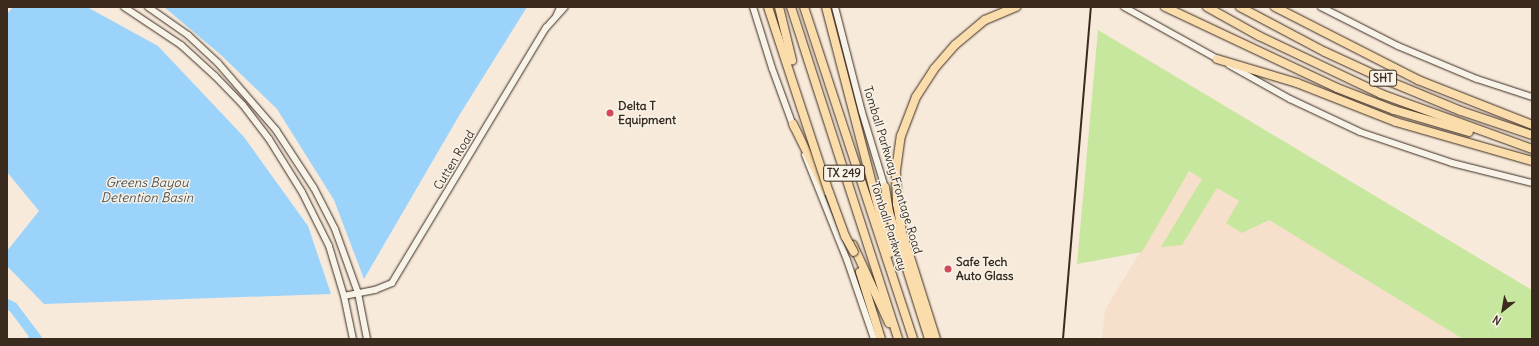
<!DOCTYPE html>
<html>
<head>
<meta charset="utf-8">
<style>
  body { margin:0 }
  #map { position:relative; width:1539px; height:346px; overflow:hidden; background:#f7eadb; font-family:Delius,sans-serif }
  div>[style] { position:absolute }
  .built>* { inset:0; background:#f6dfcb }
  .green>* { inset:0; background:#c7e69e }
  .water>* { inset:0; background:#9cd3fb }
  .stream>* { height:1.5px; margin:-0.75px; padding:0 0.75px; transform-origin:0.75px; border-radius:0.75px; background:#9cd3fb }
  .river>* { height:10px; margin:-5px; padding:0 5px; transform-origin:5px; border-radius:5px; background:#9cd3fb }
  .roads { filter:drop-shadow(0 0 1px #3b2a1e) drop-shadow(0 0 1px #3b2a1e) }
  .minor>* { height:4.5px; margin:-2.25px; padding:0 2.25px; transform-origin:2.25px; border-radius:2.25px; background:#f7f3e8 }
  .tertiary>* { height:5.5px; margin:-2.75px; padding:0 2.75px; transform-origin:2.75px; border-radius:2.75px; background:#f7f3e8 }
  .secondary>* { height:6px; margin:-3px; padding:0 3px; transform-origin:3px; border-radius:3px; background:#f7f3e8 }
  .motorway>* { height:8px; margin:-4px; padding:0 4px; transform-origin:4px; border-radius:4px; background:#faddab }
  .rail>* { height:1.5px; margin:-0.75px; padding:0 0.75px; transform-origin:0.75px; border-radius:0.75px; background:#3b2a1e }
  .bridges { filter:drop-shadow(0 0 1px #3b2a1e) drop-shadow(0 0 1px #3b2a1e) }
  .motorway-bridge>* { height:8px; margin:-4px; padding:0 4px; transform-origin:4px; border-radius:4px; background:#faddab }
  .dots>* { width:11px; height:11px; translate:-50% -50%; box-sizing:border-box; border:2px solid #f7f3e8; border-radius:50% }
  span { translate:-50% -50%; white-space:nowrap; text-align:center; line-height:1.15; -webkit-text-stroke:3px #f7f3e8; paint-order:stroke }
  .shield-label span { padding:1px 3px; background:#f7f3e8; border:1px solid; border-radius:3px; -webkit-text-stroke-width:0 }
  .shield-label { font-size:11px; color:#3b2a1e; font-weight:700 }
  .poi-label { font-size:12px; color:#3b2a1e; font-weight:700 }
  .left { translate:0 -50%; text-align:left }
  .street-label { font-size:12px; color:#3b2a1e }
  .water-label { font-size:13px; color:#535455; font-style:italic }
  .frame { position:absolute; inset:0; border:8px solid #3b2a1e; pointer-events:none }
  .north { position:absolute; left:1483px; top:290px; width:40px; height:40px; -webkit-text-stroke:3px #f7f3e8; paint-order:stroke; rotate:211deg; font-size:11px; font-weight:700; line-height:16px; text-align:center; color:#3b2a1e }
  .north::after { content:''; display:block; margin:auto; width:14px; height:18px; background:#3b2a1e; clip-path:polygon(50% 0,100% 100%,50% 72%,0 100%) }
</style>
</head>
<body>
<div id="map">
  <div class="built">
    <i style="clip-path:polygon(1189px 171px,1463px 339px,1102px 339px,1105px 310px)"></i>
  </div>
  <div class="green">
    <i style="clip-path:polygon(1098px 30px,1532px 290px,1532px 339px,1463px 339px,1269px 220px,1242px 233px,1226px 223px,1239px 201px,1217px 188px,1182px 245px,1161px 247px,1202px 179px,1189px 171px,1142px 252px,1077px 264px)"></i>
  </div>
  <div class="water">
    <i style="clip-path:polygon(13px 7px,87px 7px,158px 46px,244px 137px,308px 226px,331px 294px,44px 304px,7px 266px,7px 251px,39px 211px,7px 172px,7px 14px)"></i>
    <i style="clip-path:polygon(164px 7px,527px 7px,460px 114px,364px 279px,334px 200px,277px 109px,221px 55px)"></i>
  </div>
  <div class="stream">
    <i style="left:28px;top:339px;width:7px;rotate:-45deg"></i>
  </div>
  <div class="river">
    <i style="left:7px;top:304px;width:7px;rotate:27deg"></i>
    <i style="left:13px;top:307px;width:40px;rotate:53deg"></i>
  </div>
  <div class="roads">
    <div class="minor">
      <i style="left:555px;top:16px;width:10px;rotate:-66deg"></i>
    </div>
    <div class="tertiary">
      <i style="left:344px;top:296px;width:32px;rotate:-11deg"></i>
      <i style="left:375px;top:290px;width:18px;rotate:-22deg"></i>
      <i style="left:392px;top:283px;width:298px;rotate:-58.9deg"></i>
      <i style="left:546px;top:28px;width:28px;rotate:-48deg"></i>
    </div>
    <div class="secondary">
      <i style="left:124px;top:7px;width:69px;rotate:33.7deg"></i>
      <i style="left:181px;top:45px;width:46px;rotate:42.4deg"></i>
      <i style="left:215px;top:76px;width:40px;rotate:46deg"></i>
      <i style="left:243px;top:105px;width:43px;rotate:52.6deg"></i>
      <i style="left:269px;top:139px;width:62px;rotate:58.1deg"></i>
      <i style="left:302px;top:192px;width:60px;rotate:63.4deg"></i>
      <i style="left:329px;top:246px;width:52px;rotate:73.3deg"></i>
      <i style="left:344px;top:296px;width:44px;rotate:78.2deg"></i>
      <i style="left:148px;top:7px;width:49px;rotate:35deg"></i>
      <i style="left:188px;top:35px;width:41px;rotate:43deg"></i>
      <i style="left:218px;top:63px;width:89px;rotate:49.1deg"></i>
      <i style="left:276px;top:130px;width:69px;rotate:56.8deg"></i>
      <i style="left:314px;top:188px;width:46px;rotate:62.9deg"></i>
      <i style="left:335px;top:229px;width:68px;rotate:70.2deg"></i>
      <i style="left:358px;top:293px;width:47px;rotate:78.9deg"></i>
      <i style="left:753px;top:7px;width:64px;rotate:72.7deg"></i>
      <i style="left:772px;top:68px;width:64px;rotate:69.9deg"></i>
      <i style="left:835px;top:7px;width:108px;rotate:75.6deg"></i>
      <i style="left:862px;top:112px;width:83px;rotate:73.1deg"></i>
      <i style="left:1124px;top:7px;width:111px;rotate:29.1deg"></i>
      <i style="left:1321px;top:7px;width:86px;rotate:26.9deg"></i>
      <i style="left:1398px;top:46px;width:86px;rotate:22.7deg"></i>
      <i style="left:1477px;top:79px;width:58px;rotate:18.1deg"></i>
      <i style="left:1229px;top:65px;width:70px;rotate:29.1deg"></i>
      <i style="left:1290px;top:99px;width:77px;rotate:25.2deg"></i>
      <i style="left:1360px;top:132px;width:97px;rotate:18.6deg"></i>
      <i style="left:1452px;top:163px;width:82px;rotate:14deg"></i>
      <i style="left:805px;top:155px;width:113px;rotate:68.2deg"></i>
      <i style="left:847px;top:260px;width:83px;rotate:71.1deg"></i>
    </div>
    <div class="motorway">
      <i style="left:791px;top:7px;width:349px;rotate:72.1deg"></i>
      <i style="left:804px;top:7px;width:349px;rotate:71.8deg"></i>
      <i style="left:826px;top:7px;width:254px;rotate:75.4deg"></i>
      <i style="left:1165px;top:7px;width:190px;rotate:25.2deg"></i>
      <i style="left:1337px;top:88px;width:61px;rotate:21.1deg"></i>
      <i style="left:1394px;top:110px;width:78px;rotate:16.3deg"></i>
      <i style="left:1207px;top:7px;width:60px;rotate:29.1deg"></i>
      <i style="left:1259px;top:36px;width:135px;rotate:25.4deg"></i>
      <i style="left:1381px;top:94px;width:161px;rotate:20deg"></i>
      <i style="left:1240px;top:7px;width:96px;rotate:27.9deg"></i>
      <i style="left:1325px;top:52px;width:67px;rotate:24.7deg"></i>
      <i style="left:1386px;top:80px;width:81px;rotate:22.5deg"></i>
      <i style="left:1461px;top:111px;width:75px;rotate:18.7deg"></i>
      <i style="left:1275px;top:7px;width:161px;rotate:27deg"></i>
      <i style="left:1418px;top:80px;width:123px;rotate:21.5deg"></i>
      <i style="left:1217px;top:59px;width:84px;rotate:16.7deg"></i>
      <i style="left:1297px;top:83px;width:106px;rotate:21.5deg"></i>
      <i style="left:1396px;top:122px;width:141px;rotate:16deg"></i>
      <i style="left:793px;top:124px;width:75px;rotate:63.8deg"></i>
      <i style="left:885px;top:187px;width:25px;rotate:81deg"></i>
      <i style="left:889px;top:212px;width:133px;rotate:72.5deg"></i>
      <i style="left:853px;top:245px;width:86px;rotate:65.2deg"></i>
      <i style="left:860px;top:272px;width:70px;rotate:72.6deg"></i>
      <i style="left:936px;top:339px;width:112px;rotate:-107.6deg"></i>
      <i style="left:902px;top:232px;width:28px;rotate:-100deg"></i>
      <i style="left:897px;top:204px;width:34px;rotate:-92deg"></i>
      <i style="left:896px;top:170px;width:34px;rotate:-82deg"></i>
      <i style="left:901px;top:136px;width:42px;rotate:-69deg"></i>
      <i style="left:916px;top:97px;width:33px;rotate:-57deg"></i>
      <i style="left:934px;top:69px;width:32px;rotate:-49deg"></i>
      <i style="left:955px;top:45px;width:39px;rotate:-40deg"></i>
      <i style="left:985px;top:20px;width:34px;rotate:-23deg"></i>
    </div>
  </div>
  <div class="rail">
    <i style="left:1063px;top:339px;width:333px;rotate:-85.2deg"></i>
  </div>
  <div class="bridges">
    <div class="motorway-bridge">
      <i style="left:768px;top:7px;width:195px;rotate:71.8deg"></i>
      <i style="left:829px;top:192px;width:47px;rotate:70deg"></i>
      <i style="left:845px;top:236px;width:18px;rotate:61deg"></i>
      <i style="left:779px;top:7px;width:55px;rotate:76.2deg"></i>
    </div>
  </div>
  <div class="dots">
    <i style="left:610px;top:113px;background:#d1495b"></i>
    <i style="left:948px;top:269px;background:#d1495b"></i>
  </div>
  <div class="shield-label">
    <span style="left:1383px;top:78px">SHT</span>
    <span style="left:844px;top:173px">TX 249</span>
  </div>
  <div class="poi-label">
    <span class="left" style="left:618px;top:113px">Delta T<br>Equipment</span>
    <span class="left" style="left:956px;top:269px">Safe Tech<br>Auto Glass</span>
  </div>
  <div class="street-label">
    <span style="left:454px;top:160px;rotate:-59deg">Cutten Road</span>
    <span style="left:893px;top:170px;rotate:73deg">Tomball Parkway Frontage Road</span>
    <span style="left:889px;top:226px;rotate:72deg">Tomball Parkway</span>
  </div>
  <div class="water-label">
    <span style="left:147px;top:191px">Greens Bayou<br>Detention Basin</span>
  </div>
  <div class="frame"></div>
  <div class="north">N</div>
</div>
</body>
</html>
